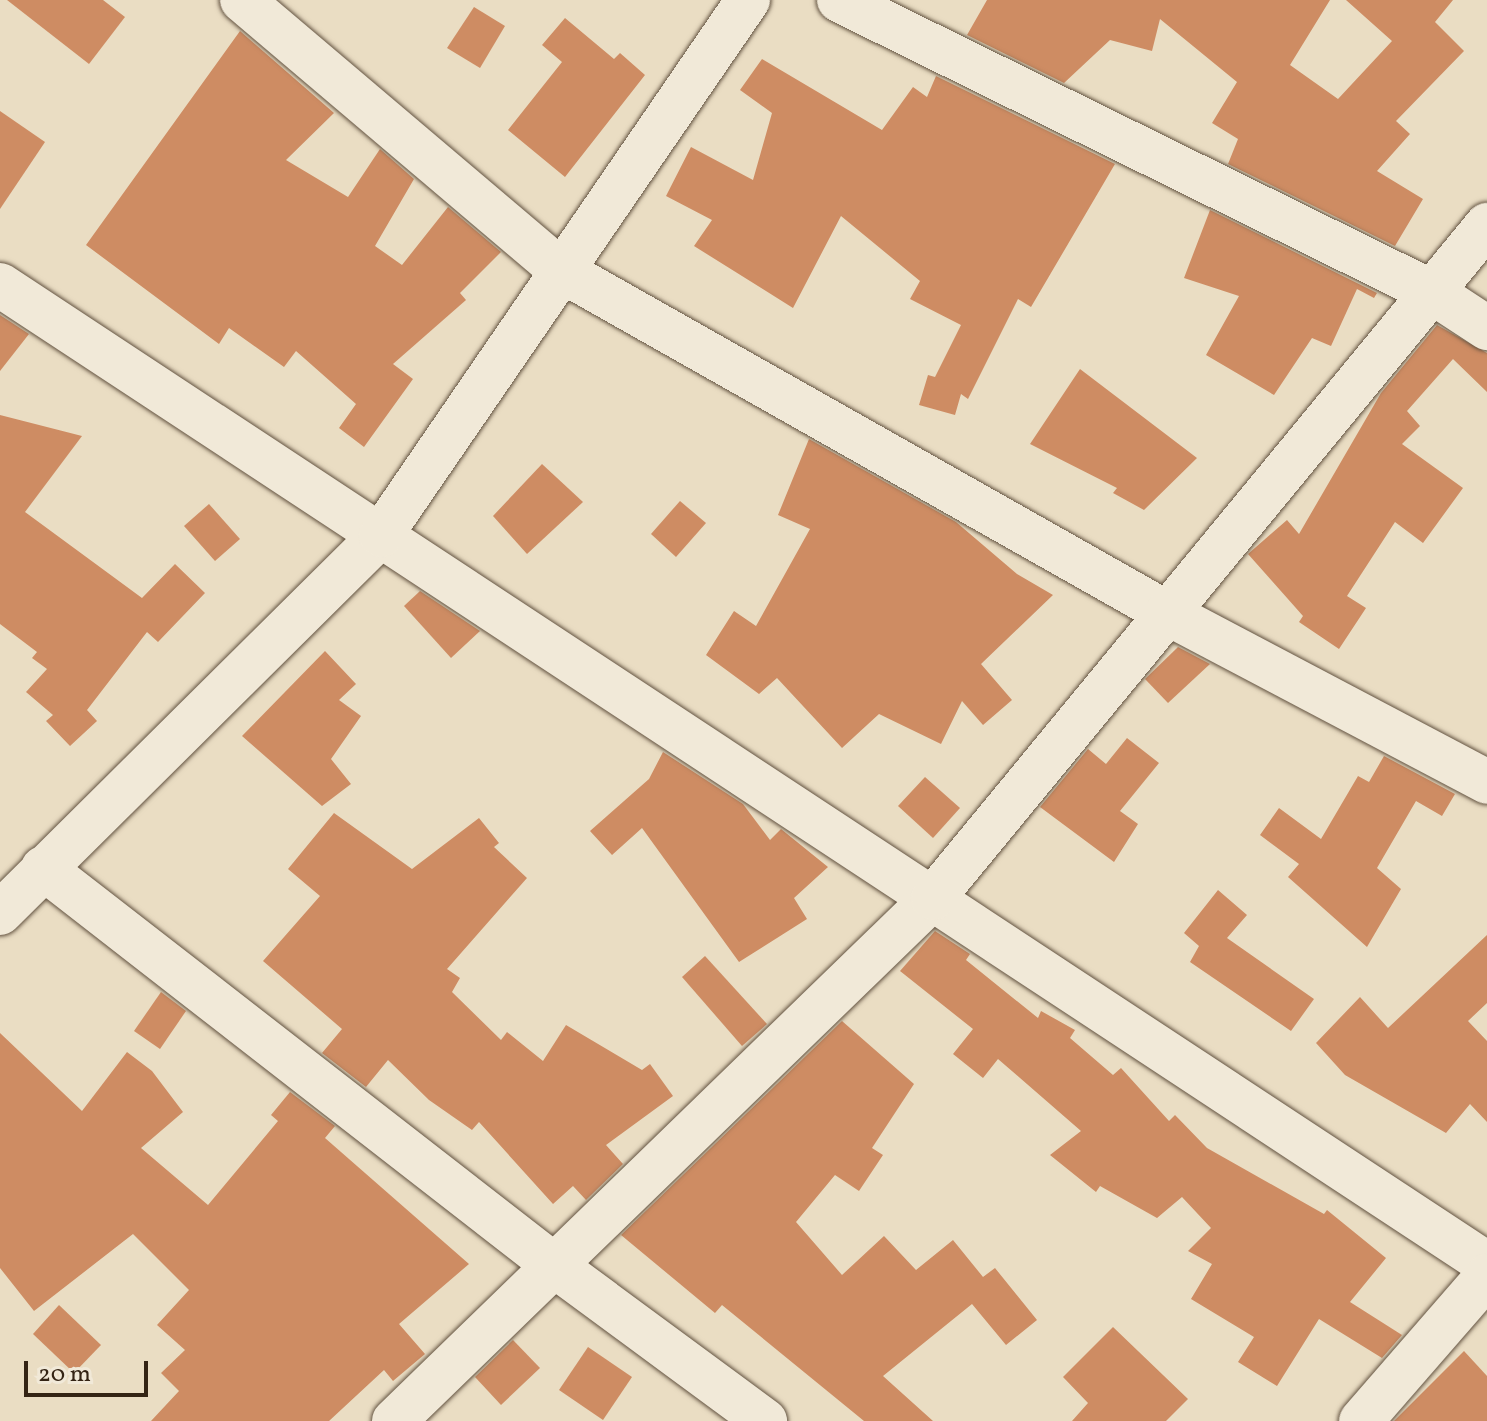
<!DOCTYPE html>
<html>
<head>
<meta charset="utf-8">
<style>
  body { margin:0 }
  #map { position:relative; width:1487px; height:1421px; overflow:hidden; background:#eaddc3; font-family:Vollkorn,serif }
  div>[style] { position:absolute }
  .building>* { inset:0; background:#ce8c63 }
  .roads { filter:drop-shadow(0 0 2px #625240) drop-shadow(0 0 2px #625240) }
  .minor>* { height:44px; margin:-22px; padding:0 22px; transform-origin:22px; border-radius:22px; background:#f1e9d8 }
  span { translate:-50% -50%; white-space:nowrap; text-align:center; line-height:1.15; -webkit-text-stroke:7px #f1e9d8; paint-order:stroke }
  .scale { position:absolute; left:24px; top:1361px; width:124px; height:36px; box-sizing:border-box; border:4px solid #342414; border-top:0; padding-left:10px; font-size:24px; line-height:28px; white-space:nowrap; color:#342414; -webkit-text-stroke:6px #f1e9d8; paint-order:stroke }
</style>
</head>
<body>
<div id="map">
  <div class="building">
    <i style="clip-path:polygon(7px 0,103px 0,125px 17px,89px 64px)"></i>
    <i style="clip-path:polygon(987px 0,1330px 0,1290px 65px,1338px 99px,1392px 41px,1346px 0,1453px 0,1435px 22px,1464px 51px,1396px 121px,1410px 134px,1377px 171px,1423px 199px,1395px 246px,1228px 164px,1238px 139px,1212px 123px,1237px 82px,1160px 19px,1152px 51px,1110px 40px,1064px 83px,967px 35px)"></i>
    <i style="clip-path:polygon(474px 7px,505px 26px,480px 68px,447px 48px)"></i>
    <i style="clip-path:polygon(565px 18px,614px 59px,620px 53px,645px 75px,565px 177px,508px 130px,562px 62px,542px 45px)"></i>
    <i style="clip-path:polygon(240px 31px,334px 113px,286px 160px,348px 197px,380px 149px,414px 179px,375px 246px,402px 265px,448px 207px,501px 252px,460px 293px,466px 300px,393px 364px,413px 379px,364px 447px,339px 428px,356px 404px,296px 351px,284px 367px,229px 328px,219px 344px,86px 245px)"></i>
    <i style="clip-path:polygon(762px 59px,882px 130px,913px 87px,927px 97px,936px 76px,1115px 164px,1031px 307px,1018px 299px,968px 399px,961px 394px,955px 415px,919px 405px,928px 375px,935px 377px,961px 325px,910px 299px,920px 281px,841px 216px,793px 308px,694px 246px,712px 220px,666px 196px,691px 147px,753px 180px,772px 113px,740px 90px)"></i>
    <i style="clip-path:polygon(0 111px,45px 142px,0 209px)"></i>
    <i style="clip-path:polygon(1210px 210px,1377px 293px,1374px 298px,1357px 289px,1331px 346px,1312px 338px,1274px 395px,1206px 355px,1239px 296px,1184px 278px)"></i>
    <i style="clip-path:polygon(0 315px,29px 334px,0 371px)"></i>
    <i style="clip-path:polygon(1437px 325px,1487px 353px,1487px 392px,1453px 359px,1407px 411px,1420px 426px,1402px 444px,1463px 488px,1423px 543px,1395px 522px,1347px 596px,1366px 608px,1339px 649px,1299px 622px,1303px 616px,1248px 554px,1287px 520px,1299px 534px,1381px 393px)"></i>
    <i style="clip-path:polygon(1080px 369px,1197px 458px,1144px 510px,1113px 493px,1117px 488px,1030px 444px)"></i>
    <i style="clip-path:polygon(0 415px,82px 436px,25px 512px,142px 598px,175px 564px,205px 593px,158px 642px,147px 632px,87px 710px,97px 721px,70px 746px,46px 721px,53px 715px,26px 692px,47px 669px,32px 658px,37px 652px,0 624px)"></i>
    <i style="clip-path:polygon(809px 439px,956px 522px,1017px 574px,1053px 595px,981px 664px,1012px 700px,983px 725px,962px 701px,941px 744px,879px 714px,842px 748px,777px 678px,759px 694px,706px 655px,734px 611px,756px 626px,810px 529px,778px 515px)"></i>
    <i style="clip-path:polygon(542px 464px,583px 502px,527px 554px,493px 516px)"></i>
    <i style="clip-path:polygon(680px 501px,706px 523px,676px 557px,651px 534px)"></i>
    <i style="clip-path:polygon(209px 504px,240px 539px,215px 561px,184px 526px)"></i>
    <i style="clip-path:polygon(420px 591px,480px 631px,451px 658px,404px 606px)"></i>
    <i style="clip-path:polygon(1178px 647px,1210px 664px,1168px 703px,1145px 679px)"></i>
    <i style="clip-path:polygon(325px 651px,356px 684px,339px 700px,361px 716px,331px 759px,351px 784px,322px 806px,242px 736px)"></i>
    <i style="clip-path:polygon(1127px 738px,1159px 763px,1120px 811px,1138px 824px,1114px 862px,1040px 807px,1088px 749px,1106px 764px)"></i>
    <i style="clip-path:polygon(663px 752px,743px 804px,770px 840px,781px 829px,828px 867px,794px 898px,807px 919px,739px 962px,642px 828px,612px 855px,590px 831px,649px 779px)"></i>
    <i style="clip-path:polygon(1384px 756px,1455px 794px,1442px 816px,1416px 801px,1377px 868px,1401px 889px,1367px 947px,1288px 877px,1299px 864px,1260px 835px,1279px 808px,1321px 839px,1358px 776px,1369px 782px)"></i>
    <i style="clip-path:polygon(925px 777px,960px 808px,933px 838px,898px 806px)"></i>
    <i style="clip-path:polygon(334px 813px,412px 869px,479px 818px,499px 843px,494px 847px,527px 878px,447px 969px,460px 978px,452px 992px,501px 1040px,507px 1032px,543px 1061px,566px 1025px,642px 1070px,650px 1064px,673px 1096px,606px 1145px,623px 1164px,586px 1200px,573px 1186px,553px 1204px,479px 1122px,472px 1130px,429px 1100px,388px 1060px,366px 1087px,322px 1053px,342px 1029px,263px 961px,320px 896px,288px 869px)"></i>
    <i style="clip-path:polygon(1218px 890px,1247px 915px,1227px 938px,1314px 999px,1291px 1031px,1190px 962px,1199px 946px,1184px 933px)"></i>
    <i style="clip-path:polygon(935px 931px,970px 954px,966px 960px,1038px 1018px,1041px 1011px,1075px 1030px,1070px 1038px,1113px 1075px,1121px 1068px,1169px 1121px,1175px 1115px,1207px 1148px,1324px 1214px,1327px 1210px,1386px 1258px,1350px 1302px,1402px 1335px,1382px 1358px,1319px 1319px,1277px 1386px,1238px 1362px,1254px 1337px,1191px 1299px,1212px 1264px,1188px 1251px,1211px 1228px,1182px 1197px,1157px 1218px,1100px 1186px,1096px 1192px,1050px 1155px,1081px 1131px,998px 1059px,983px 1078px,953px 1054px,973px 1029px,900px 971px)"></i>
    <i style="clip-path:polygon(1487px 935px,1487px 1003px,1468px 1021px,1487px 1041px,1487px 1122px,1470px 1104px,1446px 1133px,1345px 1075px,1316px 1043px,1360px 997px,1388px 1028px)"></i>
    <i style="clip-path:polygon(705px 956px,767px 1024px,742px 1046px,682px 977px)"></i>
    <i style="clip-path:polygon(161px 992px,186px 1011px,160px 1049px,134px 1031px)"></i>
    <i style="clip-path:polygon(842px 1021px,914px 1084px,872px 1148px,883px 1155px,859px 1191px,835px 1175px,796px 1222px,842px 1275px,884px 1236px,916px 1270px,953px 1240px,983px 1277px,995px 1268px,1037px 1320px,1006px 1345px,972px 1304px,883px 1376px,933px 1421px,864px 1421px,722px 1305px,715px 1313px,621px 1235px)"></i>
    <i style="clip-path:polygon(0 1033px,82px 1111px,127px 1052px,152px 1071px,183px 1112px,141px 1148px,208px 1205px,278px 1121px,271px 1115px,290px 1092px,335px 1126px,325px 1138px,469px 1264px,399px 1324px,425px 1354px,393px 1381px,384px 1370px,329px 1421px,151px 1421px,179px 1391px,161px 1373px,185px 1350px,157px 1325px,189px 1290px,133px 1234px,34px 1311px,0 1268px)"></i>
    <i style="clip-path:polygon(59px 1305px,101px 1345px,74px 1373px,33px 1334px)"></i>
    <i style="clip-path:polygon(1113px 1327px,1188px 1399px,1166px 1421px,1072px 1421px,1088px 1403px,1063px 1377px)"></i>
    <i style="clip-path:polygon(513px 1340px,540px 1368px,501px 1405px,475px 1377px)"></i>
    <i style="clip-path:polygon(588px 1347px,632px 1377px,603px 1420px,559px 1390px)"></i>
    <i style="clip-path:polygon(1464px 1351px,1487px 1376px,1487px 1421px,1394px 1421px)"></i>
  </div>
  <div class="roads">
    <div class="minor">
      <i style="left:242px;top:0;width:419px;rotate:40.3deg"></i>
      <i style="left:562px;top:271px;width:695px;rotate:29.48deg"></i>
      <i style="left:1167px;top:613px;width:362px;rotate:27.8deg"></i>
      <i style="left:839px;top:0;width:661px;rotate:26.22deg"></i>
      <i style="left:1432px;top:292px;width:66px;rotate:33.2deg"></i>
      <i style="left:0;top:285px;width:1780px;rotate:33.36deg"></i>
      <i style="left:43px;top:868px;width:648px;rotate:37.86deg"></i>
      <i style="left:555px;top:1266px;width:261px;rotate:36.4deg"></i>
      <i style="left:0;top:913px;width:537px;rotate:-44.77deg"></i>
      <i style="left:381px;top:535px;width:649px;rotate:-55.55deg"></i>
      <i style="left:394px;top:1421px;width:751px;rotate:-44.14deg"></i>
      <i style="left:933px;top:898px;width:872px;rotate:-50.54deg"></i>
      <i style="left:1361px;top:1421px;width:192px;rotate:-49deg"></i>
    </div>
  </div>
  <div class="scale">20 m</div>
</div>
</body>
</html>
